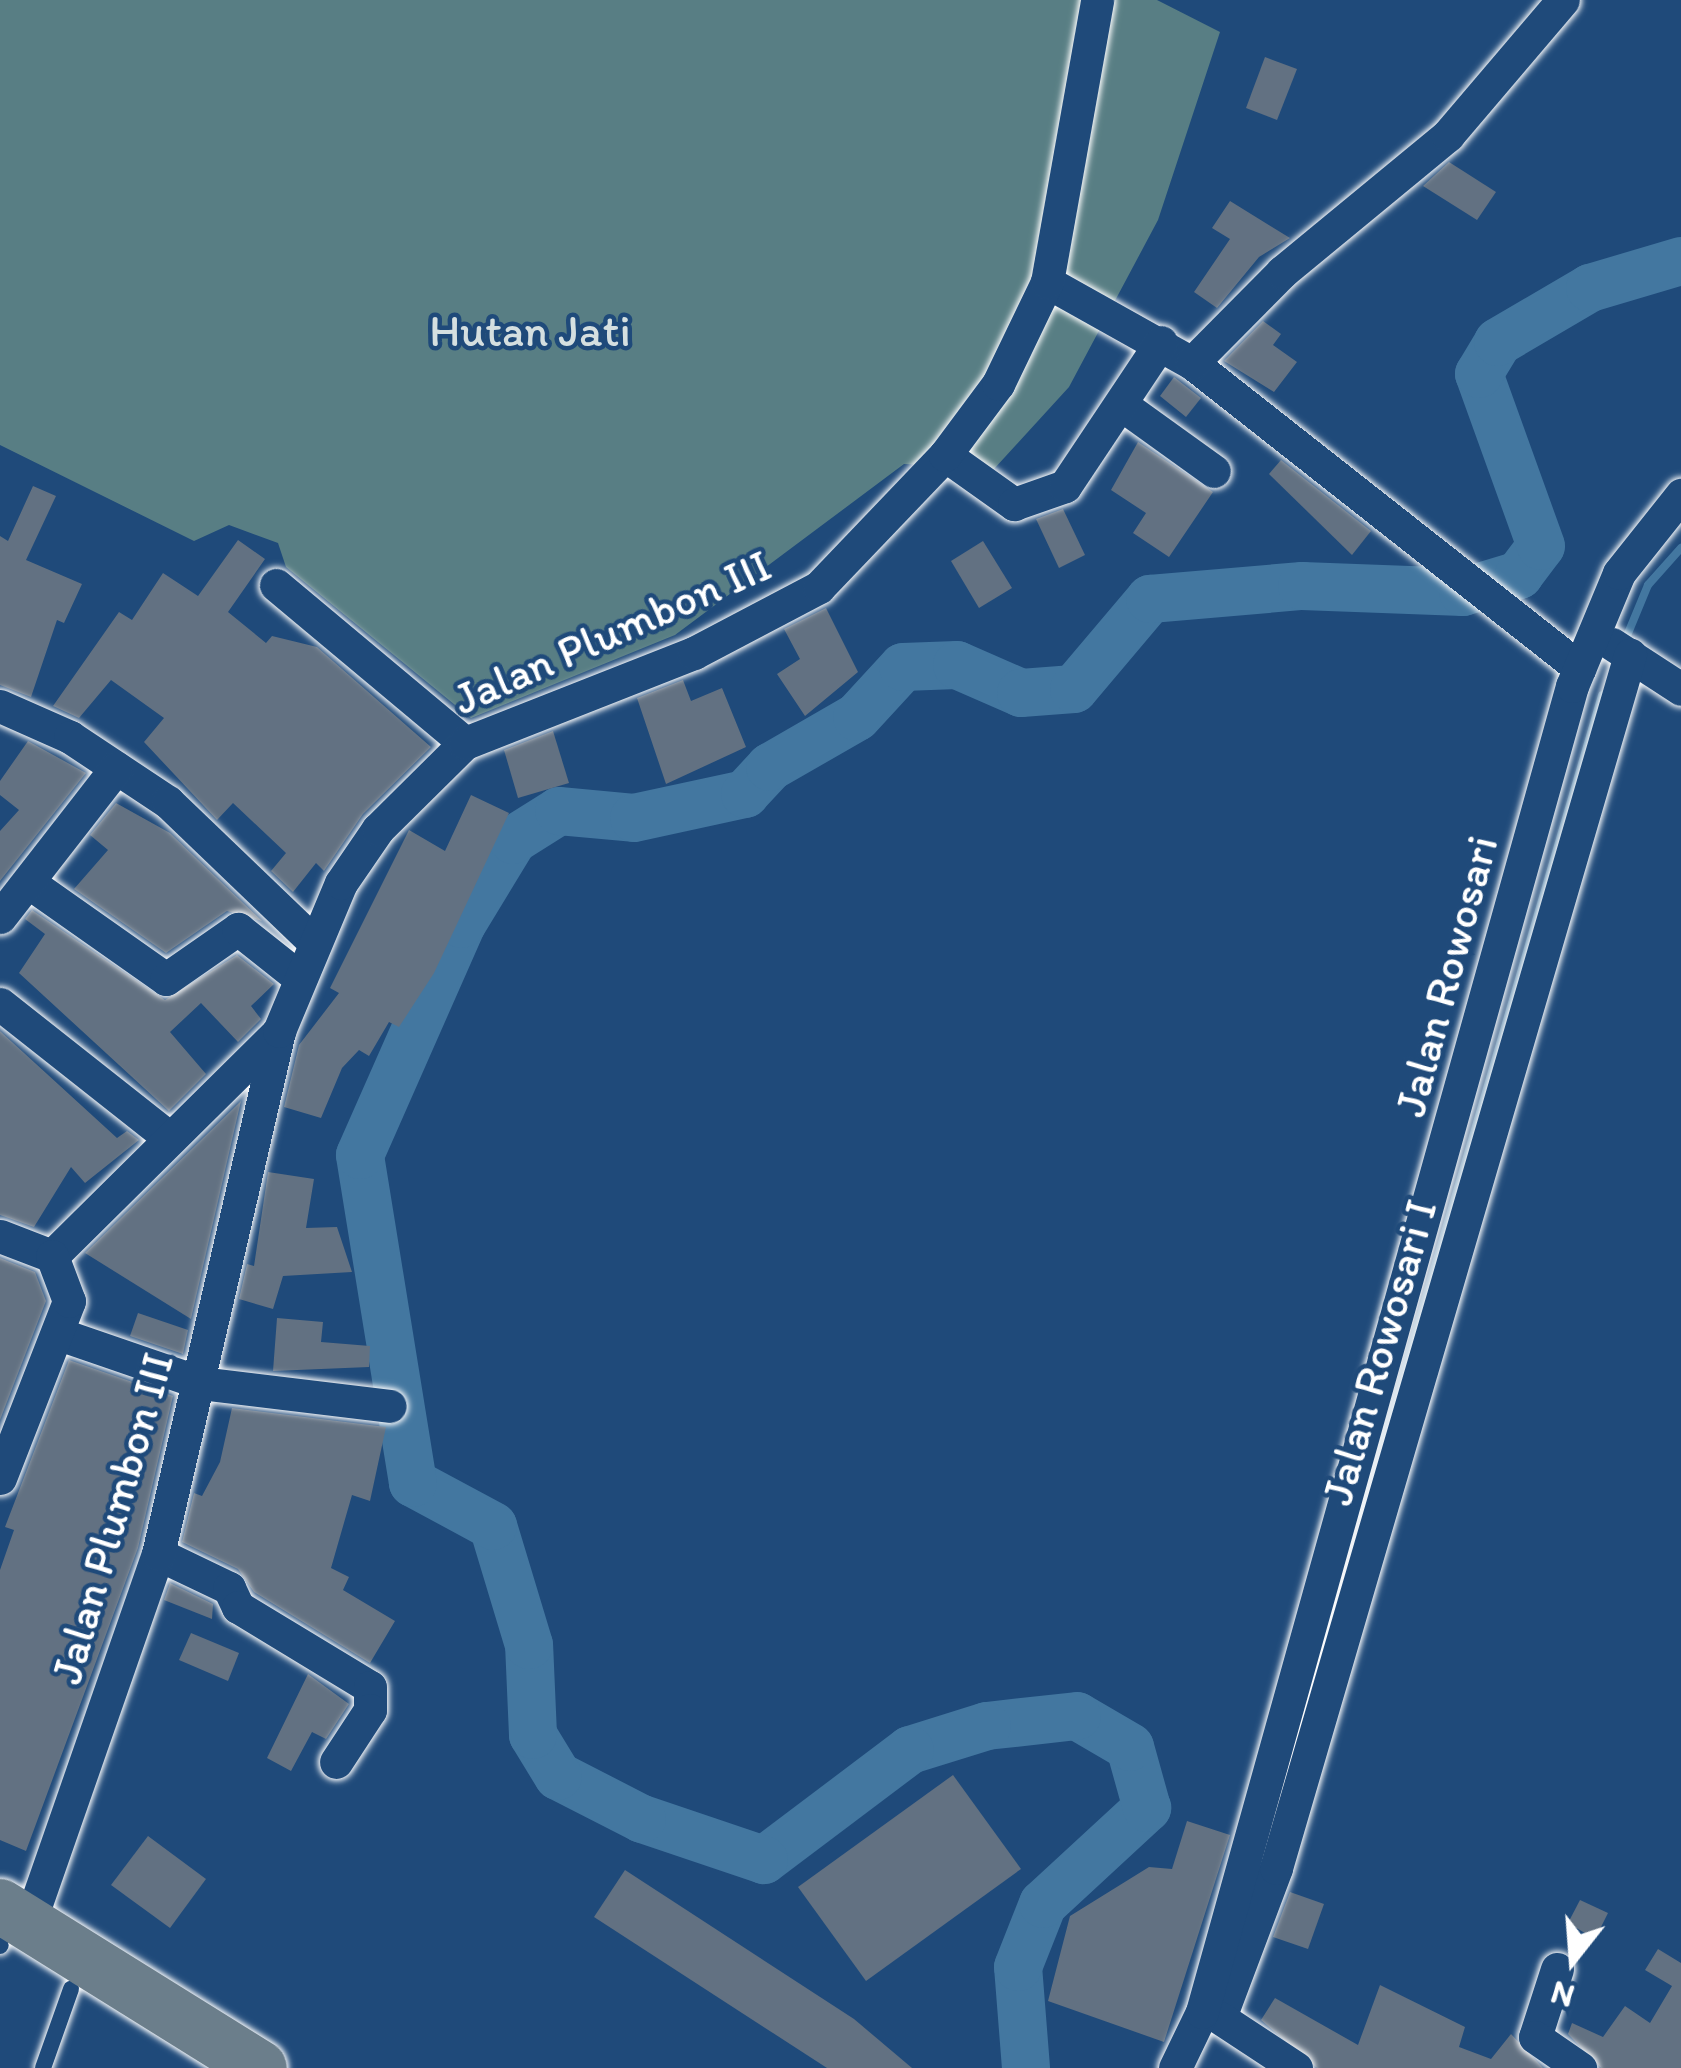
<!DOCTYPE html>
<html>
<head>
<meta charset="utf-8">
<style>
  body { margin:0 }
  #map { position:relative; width:1681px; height:2068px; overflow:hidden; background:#1f4a7a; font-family:Itim,sans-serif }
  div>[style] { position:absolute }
  .green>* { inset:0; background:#587e84 }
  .stream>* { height:8px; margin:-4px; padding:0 4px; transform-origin:4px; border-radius:4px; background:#4377a0 }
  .river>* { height:48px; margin:-24px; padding:0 24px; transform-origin:24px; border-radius:24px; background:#4377a0 }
  .building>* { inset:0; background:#627182 }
  .roads { filter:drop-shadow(0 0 3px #fff) drop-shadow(0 0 3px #fff) }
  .service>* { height:16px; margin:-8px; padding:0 8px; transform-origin:8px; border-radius:8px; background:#1f4a7a }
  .minor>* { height:33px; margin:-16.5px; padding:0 16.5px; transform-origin:16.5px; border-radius:16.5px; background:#1f4a7a }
  .trunk>* { height:54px; margin:-27px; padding:0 27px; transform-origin:27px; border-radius:27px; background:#6b7e8b }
  span { translate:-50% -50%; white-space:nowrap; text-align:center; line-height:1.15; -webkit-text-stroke:9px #1f4a7a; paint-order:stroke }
  .park-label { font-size:45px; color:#d5dfe0 }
  .street-label { font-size:45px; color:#fff }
  .north { position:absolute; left:1513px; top:1900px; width:120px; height:120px; -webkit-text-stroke:9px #1f4a7a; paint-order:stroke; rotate:197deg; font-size:33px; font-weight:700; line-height:48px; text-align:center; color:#fff }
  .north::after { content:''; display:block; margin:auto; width:42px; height:54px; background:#fff; clip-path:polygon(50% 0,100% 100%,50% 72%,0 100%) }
</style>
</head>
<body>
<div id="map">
  <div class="green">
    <i style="clip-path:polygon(0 0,1157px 0,1220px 32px,1158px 220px,1069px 387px,994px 469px,904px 464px,675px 635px,471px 718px,286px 567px,278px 543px,229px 525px,194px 541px,0 445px)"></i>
  </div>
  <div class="stream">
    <i style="left:1624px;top:643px;width:63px;rotate:-67.5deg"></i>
    <i style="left:1648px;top:585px;width:50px;rotate:-48.3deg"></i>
    <i style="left:1362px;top:1516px;width:855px;rotate:-73.7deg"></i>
  </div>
  <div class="river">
    <i style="left:1026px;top:2068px;width:101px;rotate:-94.5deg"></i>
    <i style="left:1018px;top:1967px;width:68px;rotate:-68.4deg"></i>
    <i style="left:1043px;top:1904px;width:142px;rotate:-42.7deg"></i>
    <i style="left:1147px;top:1808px;width:63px;rotate:-105.6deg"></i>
    <i style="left:1130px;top:1747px;width:61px;rotate:-149.7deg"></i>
    <i style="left:1077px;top:1716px;width:91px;rotate:173.7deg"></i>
    <i style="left:987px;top:1726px;width:81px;rotate:162.7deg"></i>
    <i style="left:910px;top:1750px;width:183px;rotate:143deg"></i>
    <i style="left:764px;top:1860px;width:129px;rotate:-161.4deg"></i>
    <i style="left:642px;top:1819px;width:94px;rotate:-152.9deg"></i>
    <i style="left:558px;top:1776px;width:48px;rotate:-121.4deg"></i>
    <i style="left:533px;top:1735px;width:90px;rotate:-92.5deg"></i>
    <i style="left:529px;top:1645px;width:124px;rotate:-106.8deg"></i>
    <i style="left:493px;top:1526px;width:91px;rotate:-151.7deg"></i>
    <i style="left:413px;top:1483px;width:332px;rotate:-99.2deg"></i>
    <i style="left:360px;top:1155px;width:253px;rotate:-66.2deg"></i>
    <i style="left:462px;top:924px;width:98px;rotate:-58.7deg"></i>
    <i style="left:513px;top:840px;width:54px;rotate:-32.2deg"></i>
    <i style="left:559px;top:811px;width:75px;rotate:5.3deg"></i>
    <i style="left:634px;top:818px;width:114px;rotate:-12.2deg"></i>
    <i style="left:745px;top:794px;width:37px;rotate:-47deg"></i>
    <i style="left:770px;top:767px;width:100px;rotate:-29.9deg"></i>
    <i style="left:857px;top:717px;width:68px;rotate:-47.4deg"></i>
    <i style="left:903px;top:667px;width:54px;rotate:-2.1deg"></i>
    <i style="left:957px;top:665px;width:70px;rotate:23.6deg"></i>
    <i style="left:1021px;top:693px;width:53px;rotate:-4.3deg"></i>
    <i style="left:1074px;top:689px;width:118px;rotate:-49.8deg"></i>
    <i style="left:1150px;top:599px;width:153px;rotate:-4.9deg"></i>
    <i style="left:1302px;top:586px;width:161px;rotate:2.1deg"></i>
    <i style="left:1463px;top:592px;width:59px;rotate:-16.9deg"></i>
    <i style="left:1519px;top:575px;width:36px;rotate:-53deg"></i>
    <i style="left:1541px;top:546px;width:183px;rotate:-109.8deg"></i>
    <i style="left:1479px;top:374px;width:37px;rotate:-59deg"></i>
    <i style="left:1498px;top:342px;width:107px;rotate:-30.4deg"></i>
    <i style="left:1590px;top:288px;width:95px;rotate:-16.5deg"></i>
  </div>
  <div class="building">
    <i style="clip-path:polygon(1265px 57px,1297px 69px,1277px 120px,1246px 108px)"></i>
    <i style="clip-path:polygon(1449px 162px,1496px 192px,1477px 220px,1423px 186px)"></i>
    <i style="clip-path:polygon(1230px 201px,1290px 238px,1259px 257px,1217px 308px,1194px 292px,1230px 239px,1212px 228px)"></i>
    <i style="clip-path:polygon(1263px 321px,1281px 334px,1273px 345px,1297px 362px,1274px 392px,1224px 361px)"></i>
    <i style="clip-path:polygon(1174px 377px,1201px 398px,1186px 417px,1160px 396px)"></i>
    <i style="clip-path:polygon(1138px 442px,1213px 492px,1169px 557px,1133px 533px,1146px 513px,1111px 490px)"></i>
    <i style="clip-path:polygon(1281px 460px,1371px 531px,1352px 555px,1269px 474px)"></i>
    <i style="clip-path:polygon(33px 486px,56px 496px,26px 560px,82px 584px,64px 623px,57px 620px,31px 697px,0 685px,0 536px,8px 541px)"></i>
    <i style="clip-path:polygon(1063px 509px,1085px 555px,1059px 568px,1036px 519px)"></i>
    <i style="clip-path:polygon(238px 540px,265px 559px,228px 612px,266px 643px,272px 636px,317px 647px,431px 747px,363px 814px,324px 871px,316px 863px,293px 892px,271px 871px,286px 853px,233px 803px,217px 820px,144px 742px,164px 718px,111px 680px,79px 718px,53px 706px,119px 612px,132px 620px,163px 573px,198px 596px)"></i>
    <i style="clip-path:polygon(983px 541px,1012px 588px,979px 608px,951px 561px)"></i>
    <i style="clip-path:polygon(826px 608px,858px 672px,805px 716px,777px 674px,800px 659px,784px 629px)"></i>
    <i style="clip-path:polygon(683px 680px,691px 701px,722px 688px,746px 747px,666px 784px,637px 698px)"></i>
    <i style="clip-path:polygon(553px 731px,569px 783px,518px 798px,504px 750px)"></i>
    <i style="clip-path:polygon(28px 741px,86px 773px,0 881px,0 831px,19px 810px,0 795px,0 781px)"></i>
    <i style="clip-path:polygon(471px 795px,509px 813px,434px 973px,399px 1027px,389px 1022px,369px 1056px,359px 1050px,342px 1068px,321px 1118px,284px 1107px,299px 1045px,339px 993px,330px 988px,409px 830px,445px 851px)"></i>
    <i style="clip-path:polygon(116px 803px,170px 833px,262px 921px,227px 911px,166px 953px,74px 889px,108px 850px,90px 835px)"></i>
    <i style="clip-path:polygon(32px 910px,165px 1000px,237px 955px,274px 984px,251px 1006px,261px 1019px,238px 1042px,201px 1003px,170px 1032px,206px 1074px,169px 1111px,19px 973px,45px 934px,25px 919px)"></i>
    <i style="clip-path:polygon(0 1031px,117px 1138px,127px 1131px,139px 1140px,85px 1183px,71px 1167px,34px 1227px,0 1215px)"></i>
    <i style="clip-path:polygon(241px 1101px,191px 1319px,85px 1253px)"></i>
    <i style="clip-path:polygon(268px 1172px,314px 1179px,306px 1228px,337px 1227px,352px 1272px,283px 1276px,273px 1309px,239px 1299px,247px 1264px,254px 1266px)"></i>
    <i style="clip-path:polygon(0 1258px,35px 1272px,46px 1301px,0 1420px)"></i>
    <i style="clip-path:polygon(138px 1313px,188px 1330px,183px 1354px,130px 1336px)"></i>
    <i style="clip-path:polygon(277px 1318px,323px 1322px,321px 1342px,370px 1346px,369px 1367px,273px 1371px)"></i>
    <i style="clip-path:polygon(69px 1360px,173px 1396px,138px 1548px,26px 1851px,0 1840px,0 1570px,14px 1530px,5px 1527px)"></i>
    <i style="clip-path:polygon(232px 1408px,386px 1427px,370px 1501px,352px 1495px,331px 1568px,349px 1577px,343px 1590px,395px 1621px,370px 1663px,254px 1592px,238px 1569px,182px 1542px,194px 1493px,202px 1496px,220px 1462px)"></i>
    <i style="clip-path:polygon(170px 1583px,213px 1604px,212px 1619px,164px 1600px)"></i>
    <i style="clip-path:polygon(191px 1633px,239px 1653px,228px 1681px,179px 1660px)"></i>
    <i style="clip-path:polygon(308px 1674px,349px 1704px,326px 1739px,312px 1732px,291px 1771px,267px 1758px)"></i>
    <i style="clip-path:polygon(953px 1775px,1021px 1869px,866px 1981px,798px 1887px)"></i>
    <i style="clip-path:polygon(1187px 1821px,1230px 1835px,1164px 2042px,1048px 2001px,1070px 1916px,1149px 1867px,1172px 1869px)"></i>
    <i style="clip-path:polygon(148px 1836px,206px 1879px,170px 1928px,111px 1885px)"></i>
    <i style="clip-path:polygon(625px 1870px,854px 2019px,912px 2068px,827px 2068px,594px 1917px)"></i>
    <i style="clip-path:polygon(1290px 1892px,1324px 1904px,1308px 1949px,1273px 1937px)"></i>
    <i style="clip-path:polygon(1580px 1900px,1608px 1913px,1595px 1939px,1568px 1923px)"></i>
    <i style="clip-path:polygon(1658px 1949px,1681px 1963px,1681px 2068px,1601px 2068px,1568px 2034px,1572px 2023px,1603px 2037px,1625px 2006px,1650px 2023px,1672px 1986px,1645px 1970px)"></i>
    <i style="clip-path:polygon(1380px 1985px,1465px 2027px,1459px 2047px,1491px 2059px,1511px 2034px,1543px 2068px,1317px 2068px,1261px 2020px,1275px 1998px,1358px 2045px)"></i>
  </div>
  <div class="roads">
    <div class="service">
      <i style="left:0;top:1946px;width:1px;rotate:-45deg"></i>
      <i style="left:43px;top:2068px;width:84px;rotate:-70.5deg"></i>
    </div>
    <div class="minor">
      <i style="left:1047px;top:282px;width:166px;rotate:29.2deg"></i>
      <i style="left:1192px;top:363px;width:493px;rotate:38.2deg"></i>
      <i style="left:1192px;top:363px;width:128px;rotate:-45.3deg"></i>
      <i style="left:1282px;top:272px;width:215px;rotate:-39.5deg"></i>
      <i style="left:1448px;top:135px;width:177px;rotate:-49.6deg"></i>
      <i style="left:1122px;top:405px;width:113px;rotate:35.7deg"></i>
      <i style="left:945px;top:455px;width:85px;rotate:35.4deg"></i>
      <i style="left:1014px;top:504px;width:54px;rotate:-19.4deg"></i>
      <i style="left:1065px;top:486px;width:173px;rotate:-56.3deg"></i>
      <i style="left:276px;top:585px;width:246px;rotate:39.9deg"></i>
      <i style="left:1612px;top:644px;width:82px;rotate:33.1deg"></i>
      <i style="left:0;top:706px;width:77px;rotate:23.9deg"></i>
      <i style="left:70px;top:737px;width:118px;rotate:33.6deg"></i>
      <i style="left:168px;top:802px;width:201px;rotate:43.8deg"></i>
      <i style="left:31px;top:884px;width:165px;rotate:35.1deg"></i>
      <i style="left:166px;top:979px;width:88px;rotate:-34.8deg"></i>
      <i style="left:238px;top:929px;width:74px;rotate:38.4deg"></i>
      <i style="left:0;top:917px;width:189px;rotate:-52.1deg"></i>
      <i style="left:0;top:1004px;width:213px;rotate:38.3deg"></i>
      <i style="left:0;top:1236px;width:56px;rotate:21deg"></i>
      <i style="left:52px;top:1256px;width:320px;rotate:-44.7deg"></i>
      <i style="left:59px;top:1334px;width:150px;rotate:19deg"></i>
      <i style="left:201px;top:1383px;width:190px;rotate:6.9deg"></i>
      <i style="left:0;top:1478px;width:190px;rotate:-68.7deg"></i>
      <i style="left:69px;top:1301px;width:48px;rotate:-110.7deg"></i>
      <i style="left:158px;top:1554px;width:79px;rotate:25.6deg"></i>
      <i style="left:229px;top:1588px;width:21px;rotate:65deg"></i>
      <i style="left:238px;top:1607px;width:154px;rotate:31.2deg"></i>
      <i style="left:370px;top:1687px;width:23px;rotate:90deg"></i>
      <i style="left:370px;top:1710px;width:62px;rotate:123.2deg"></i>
      <i style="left:30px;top:1921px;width:389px;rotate:-70.8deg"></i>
      <i style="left:158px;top:1554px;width:537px;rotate:-76.97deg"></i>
      <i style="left:279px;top:1031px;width:160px;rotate:-67.3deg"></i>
      <i style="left:341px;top:883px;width:65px;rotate:-55.6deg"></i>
      <i style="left:378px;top:829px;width:122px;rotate:-44.7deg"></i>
      <i style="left:465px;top:743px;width:246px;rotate:-21.5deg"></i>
      <i style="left:694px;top:653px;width:141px;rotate:-27.8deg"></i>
      <i style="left:819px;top:587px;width:182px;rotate:-46.3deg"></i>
      <i style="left:945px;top:455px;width:89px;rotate:-53.3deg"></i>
      <i style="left:998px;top:384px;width:113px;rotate:-64.3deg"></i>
      <i style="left:1047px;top:282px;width:286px;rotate:-79.9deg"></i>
      <i style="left:1557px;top:1969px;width:71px;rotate:107.9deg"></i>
      <i style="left:1535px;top:2037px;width:55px;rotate:34.6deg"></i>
      <i style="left:1222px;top:2012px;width:154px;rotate:-69.4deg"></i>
      <i style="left:1276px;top:1868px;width:1264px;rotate:-73.73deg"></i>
      <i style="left:1220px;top:2018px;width:91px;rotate:33.3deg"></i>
      <i style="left:1175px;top:2068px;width:62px;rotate:-64.3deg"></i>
      <i style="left:1202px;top:2012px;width:1377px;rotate:-74.41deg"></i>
      <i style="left:1572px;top:686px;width:122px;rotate:-67.4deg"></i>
      <i style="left:1619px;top:573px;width:100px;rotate:-51.5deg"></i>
    </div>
    <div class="trunk">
      <i style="left:0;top:1906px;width:306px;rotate:31.9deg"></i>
    </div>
  </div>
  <div class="park-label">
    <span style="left:530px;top:331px">Hutan Jati</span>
  </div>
  <div class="street-label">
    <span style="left:612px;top:632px;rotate:-24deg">Jalan Plumbon III</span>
    <span style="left:1446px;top:976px;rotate:-75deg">Jalan Rowosari</span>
    <span style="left:1379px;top:1352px;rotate:-74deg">Jalan Rowosari I</span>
    <span style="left:112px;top:1518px;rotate:-74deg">Jalan Plumbon III</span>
  </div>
  <div class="north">N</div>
</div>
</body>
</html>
